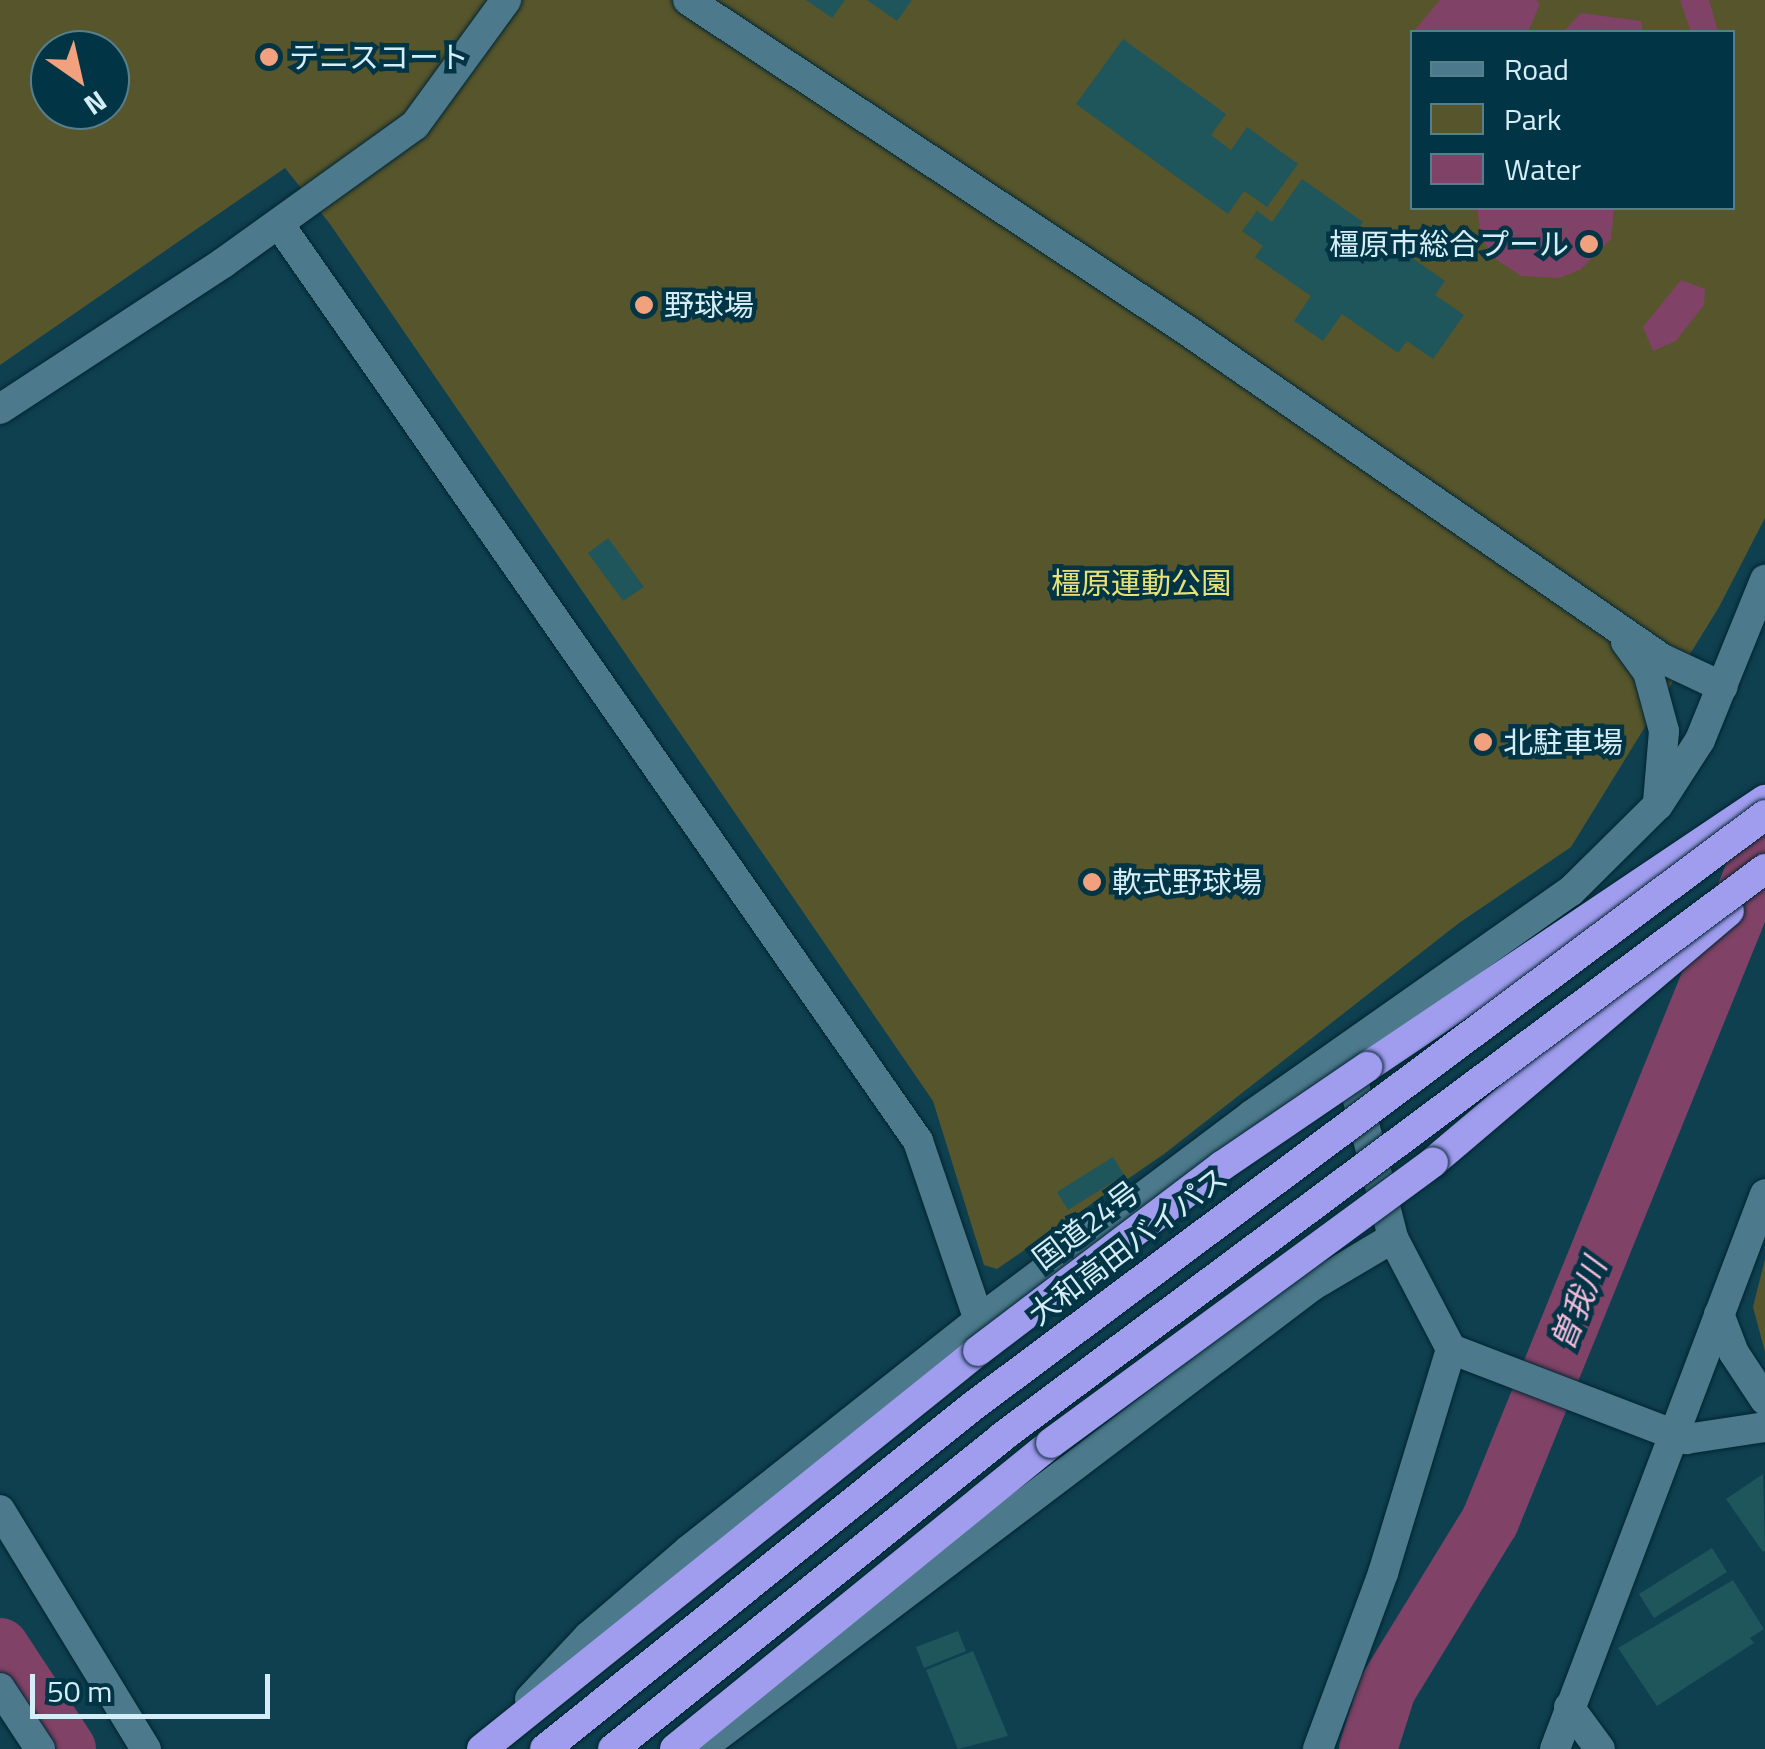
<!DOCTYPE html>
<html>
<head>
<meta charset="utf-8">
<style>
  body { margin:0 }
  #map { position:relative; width:1765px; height:1749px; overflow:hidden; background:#0f4050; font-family:"Titillium Web","Noto Sans JP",sans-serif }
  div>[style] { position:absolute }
  .green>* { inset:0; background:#57552b }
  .water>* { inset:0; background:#804266 }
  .river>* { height:58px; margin:-29px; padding:0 29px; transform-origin:29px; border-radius:29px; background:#804266 }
  .building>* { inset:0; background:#1e565c }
  .roads { filter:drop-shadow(0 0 2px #012531) drop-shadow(0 0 2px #012531) }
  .minor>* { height:30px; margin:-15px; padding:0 15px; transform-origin:15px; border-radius:15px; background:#4c798b }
  .highway>* { height:30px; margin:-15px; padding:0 15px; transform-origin:15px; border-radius:15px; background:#a09cee }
  .bridges { filter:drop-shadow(0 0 2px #012531) drop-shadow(0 0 2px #012531) }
  .highway-bridge>* { height:30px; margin:-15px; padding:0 15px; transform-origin:15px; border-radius:15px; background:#a09cee }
  .dots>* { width:28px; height:28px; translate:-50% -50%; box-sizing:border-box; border:5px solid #013545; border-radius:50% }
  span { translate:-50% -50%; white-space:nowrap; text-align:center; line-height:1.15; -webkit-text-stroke:9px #013545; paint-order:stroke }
  .poi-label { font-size:30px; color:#d5edf7 }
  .left { translate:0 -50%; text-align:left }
  .right { translate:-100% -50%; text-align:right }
  .park-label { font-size:30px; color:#e8e179 }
  .street-label { font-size:30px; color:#d5edf7 }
  .water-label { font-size:32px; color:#f5bcdb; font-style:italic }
  .legend { position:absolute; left:1410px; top:30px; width:325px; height:180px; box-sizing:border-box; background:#013545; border:2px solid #567f8c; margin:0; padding:12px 18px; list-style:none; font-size:30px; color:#d5edf7 }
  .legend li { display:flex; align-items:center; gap:20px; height:50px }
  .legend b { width:50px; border:2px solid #567f8c }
  .north { position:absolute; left:30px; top:30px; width:100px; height:100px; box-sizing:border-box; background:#013545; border:2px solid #567f8c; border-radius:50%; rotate:146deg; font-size:28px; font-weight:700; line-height:40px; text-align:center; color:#d5edf7 }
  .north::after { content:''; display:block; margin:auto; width:35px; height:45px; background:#f1a17d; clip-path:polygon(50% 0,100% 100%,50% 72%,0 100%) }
  .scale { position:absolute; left:30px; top:1674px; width:240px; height:45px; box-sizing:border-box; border:5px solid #d5edf7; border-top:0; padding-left:12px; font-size:30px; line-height:35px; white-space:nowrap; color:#d5edf7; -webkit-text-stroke:8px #013545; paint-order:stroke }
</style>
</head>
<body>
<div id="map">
  <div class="green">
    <i style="clip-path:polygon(evenodd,0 0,1765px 0,1765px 518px,1719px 607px,1571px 847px,1459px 923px,1164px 1154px,997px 1269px,984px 1265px,933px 1101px,330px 224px,285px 168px,0 365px,0 0,1412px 32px,1732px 32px,1732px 208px,1412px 208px,1412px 32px,0 0,50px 50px,110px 50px,110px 110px,50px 110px,50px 50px)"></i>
    <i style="clip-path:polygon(1765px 1259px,1765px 1352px,1753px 1307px)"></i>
  </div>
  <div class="water">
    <i style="clip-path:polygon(1440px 0,1536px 0,1540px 4px,1528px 32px,1413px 32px)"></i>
    <i style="clip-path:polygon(1680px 0,1709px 0,1718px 32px,1691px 32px)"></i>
    <i style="clip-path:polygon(1581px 13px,1641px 21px,1643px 32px,1563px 32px)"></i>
    <i style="clip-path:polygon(1477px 208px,1614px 208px,1611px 239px,1580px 270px,1559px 278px,1521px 276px,1497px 260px,1481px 238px)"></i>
    <i style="clip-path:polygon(1681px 280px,1705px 289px,1704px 305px,1676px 341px,1653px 351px,1643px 327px)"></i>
  </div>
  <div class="river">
    <i style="left:0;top:1647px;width:122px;rotate:56.7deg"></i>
    <i style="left:1368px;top:1749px;width:63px;rotate:-72.4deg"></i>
    <i style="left:1387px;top:1689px;width:197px;rotate:-58.5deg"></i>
    <i style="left:1490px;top:1521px;width:730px;rotate:-67.86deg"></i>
  </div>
  <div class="building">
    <i style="clip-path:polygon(806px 0,845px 0,832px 18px)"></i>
    <i style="clip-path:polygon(867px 0,912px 0,897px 21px)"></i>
    <i style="clip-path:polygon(1123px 39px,1226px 114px,1211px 135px,1231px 150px,1247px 127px,1298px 164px,1267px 207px,1244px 191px,1228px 214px,1076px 104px)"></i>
    <i style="clip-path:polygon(1302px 179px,1363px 222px,1354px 234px,1377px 249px,1385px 239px,1445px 281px,1435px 295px,1464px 315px,1433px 359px,1407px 341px,1398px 353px,1342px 314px,1323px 341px,1294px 321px,1311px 296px,1255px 257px,1263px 246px,1242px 231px,1257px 211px,1272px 222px)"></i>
    <i style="clip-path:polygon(608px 538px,644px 587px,623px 601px,588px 553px)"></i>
    <i style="clip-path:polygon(1113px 1157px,1124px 1175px,1068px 1210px,1057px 1192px)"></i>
    <i style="clip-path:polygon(1763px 1474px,1765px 1551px,1763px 1552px,1726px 1499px)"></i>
    <i style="clip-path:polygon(1712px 1548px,1727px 1572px,1654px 1618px,1639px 1594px)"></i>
    <i style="clip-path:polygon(1733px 1580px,1764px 1629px,1750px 1638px,1754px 1643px,1657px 1706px,1618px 1648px)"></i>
    <i style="clip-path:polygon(958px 1631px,966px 1651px,924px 1668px,916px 1647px)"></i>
    <i style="clip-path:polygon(973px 1651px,1008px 1736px,958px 1749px,926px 1670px)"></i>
  </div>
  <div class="roads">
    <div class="minor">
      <i style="left:688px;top:0;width:596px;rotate:33.5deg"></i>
      <i style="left:1185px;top:329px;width:579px;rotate:34.65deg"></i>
      <i style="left:1661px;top:658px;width:68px;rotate:25.1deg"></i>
      <i style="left:279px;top:224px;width:1118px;rotate:55.13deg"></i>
      <i style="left:918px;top:1141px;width:189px;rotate:71.2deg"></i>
      <i style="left:0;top:409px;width:267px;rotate:-33.2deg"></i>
      <i style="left:223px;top:263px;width:236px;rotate:-35.7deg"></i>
      <i style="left:415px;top:125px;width:155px;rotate:-53.9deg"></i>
      <i style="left:1626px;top:642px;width:37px;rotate:54deg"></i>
      <i style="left:1648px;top:672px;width:61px;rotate:74.8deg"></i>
      <i style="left:1664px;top:731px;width:71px;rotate:94.8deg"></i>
      <i style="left:1346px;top:1053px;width:191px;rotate:75.7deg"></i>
      <i style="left:1393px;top:1238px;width:125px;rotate:62.4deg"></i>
      <i style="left:1451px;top:1349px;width:252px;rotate:21deg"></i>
      <i style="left:1686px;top:1439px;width:80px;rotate:-8.6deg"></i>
      <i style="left:1719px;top:1314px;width:42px;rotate:69deg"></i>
      <i style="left:1734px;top:1353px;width:56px;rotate:56.6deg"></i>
      <i style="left:0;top:1510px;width:280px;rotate:58.6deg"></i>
      <i style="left:0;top:1688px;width:73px;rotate:56.7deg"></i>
      <i style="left:530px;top:1699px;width:86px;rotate:-46.9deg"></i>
      <i style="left:589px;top:1636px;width:132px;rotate:-40.7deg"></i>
      <i style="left:689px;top:1550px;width:370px;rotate:-38.4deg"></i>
      <i style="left:979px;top:1320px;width:341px;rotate:-36.9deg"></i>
      <i style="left:1252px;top:1115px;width:390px;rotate:-35.1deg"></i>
      <i style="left:1571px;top:891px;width:122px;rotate:-44.7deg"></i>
      <i style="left:1658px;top:805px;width:77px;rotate:-57.1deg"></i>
      <i style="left:1700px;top:740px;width:173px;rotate:-67.9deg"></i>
      <i style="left:1569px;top:1707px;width:52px;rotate:53.6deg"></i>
      <i style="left:700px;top:1749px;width:767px;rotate:-37.11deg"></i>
      <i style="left:1312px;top:1286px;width:94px;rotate:-30.7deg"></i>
      <i style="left:1318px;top:1749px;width:188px;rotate:-69.7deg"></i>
      <i style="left:1383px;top:1573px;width:234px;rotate:-73.1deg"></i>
      <i style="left:1555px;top:1749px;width:593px;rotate:-69.27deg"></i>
    </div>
    <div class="highway">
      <i style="left:1367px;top:1067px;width:479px;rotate:-33.9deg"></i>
      <i style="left:1433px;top:1162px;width:388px;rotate:-40.3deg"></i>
      <i style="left:482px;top:1749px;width:636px;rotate:-38.74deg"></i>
      <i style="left:675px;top:1749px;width:485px;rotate:-39.1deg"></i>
    </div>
  </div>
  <div class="bridges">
    <div class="highway-bridge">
      <i style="left:978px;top:1351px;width:306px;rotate:-37.2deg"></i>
      <i style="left:1222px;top:1166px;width:176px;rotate:-34.3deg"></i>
      <i style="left:1051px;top:1443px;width:474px;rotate:-36.3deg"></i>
      <i style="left:545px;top:1749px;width:548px;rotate:-38.71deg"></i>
      <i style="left:973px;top:1406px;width:988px;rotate:-36.73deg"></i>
      <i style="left:613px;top:1749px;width:499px;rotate:-38.7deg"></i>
      <i style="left:1002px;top:1437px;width:951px;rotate:-36.67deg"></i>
    </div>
  </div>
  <div class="dots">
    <i style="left:269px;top:57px;background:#f1a17d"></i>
    <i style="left:1589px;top:244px;background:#f1a17d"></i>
    <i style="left:644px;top:305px;background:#f1a17d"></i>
    <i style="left:1483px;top:742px;background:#f1a17d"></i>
    <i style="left:1092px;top:882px;background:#f1a17d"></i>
  </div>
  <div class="poi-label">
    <span class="left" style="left:289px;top:57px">テニスコート</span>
    <span class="right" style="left:1569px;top:244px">橿原市総合プール</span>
    <span class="left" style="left:664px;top:305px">野球場</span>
    <span class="left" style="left:1503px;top:742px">北駐車場</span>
    <span class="left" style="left:1112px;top:882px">軟式野球場</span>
  </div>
  <div class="park-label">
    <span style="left:1141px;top:583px">橿原運動公園</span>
  </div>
  <div class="street-label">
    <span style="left:1086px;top:1225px;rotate:-37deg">国道24号</span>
    <span style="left:1128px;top:1246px;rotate:-37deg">大和高田バイパス</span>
  </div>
  <div class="water-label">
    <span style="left:1578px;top:1304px;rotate:-68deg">曽我川</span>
  </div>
  <ul class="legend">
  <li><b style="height:12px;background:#4c798b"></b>Road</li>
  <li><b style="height:28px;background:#57552b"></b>Park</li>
  <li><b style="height:28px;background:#804266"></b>Water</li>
  </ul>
  <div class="north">N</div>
  <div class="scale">50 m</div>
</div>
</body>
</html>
